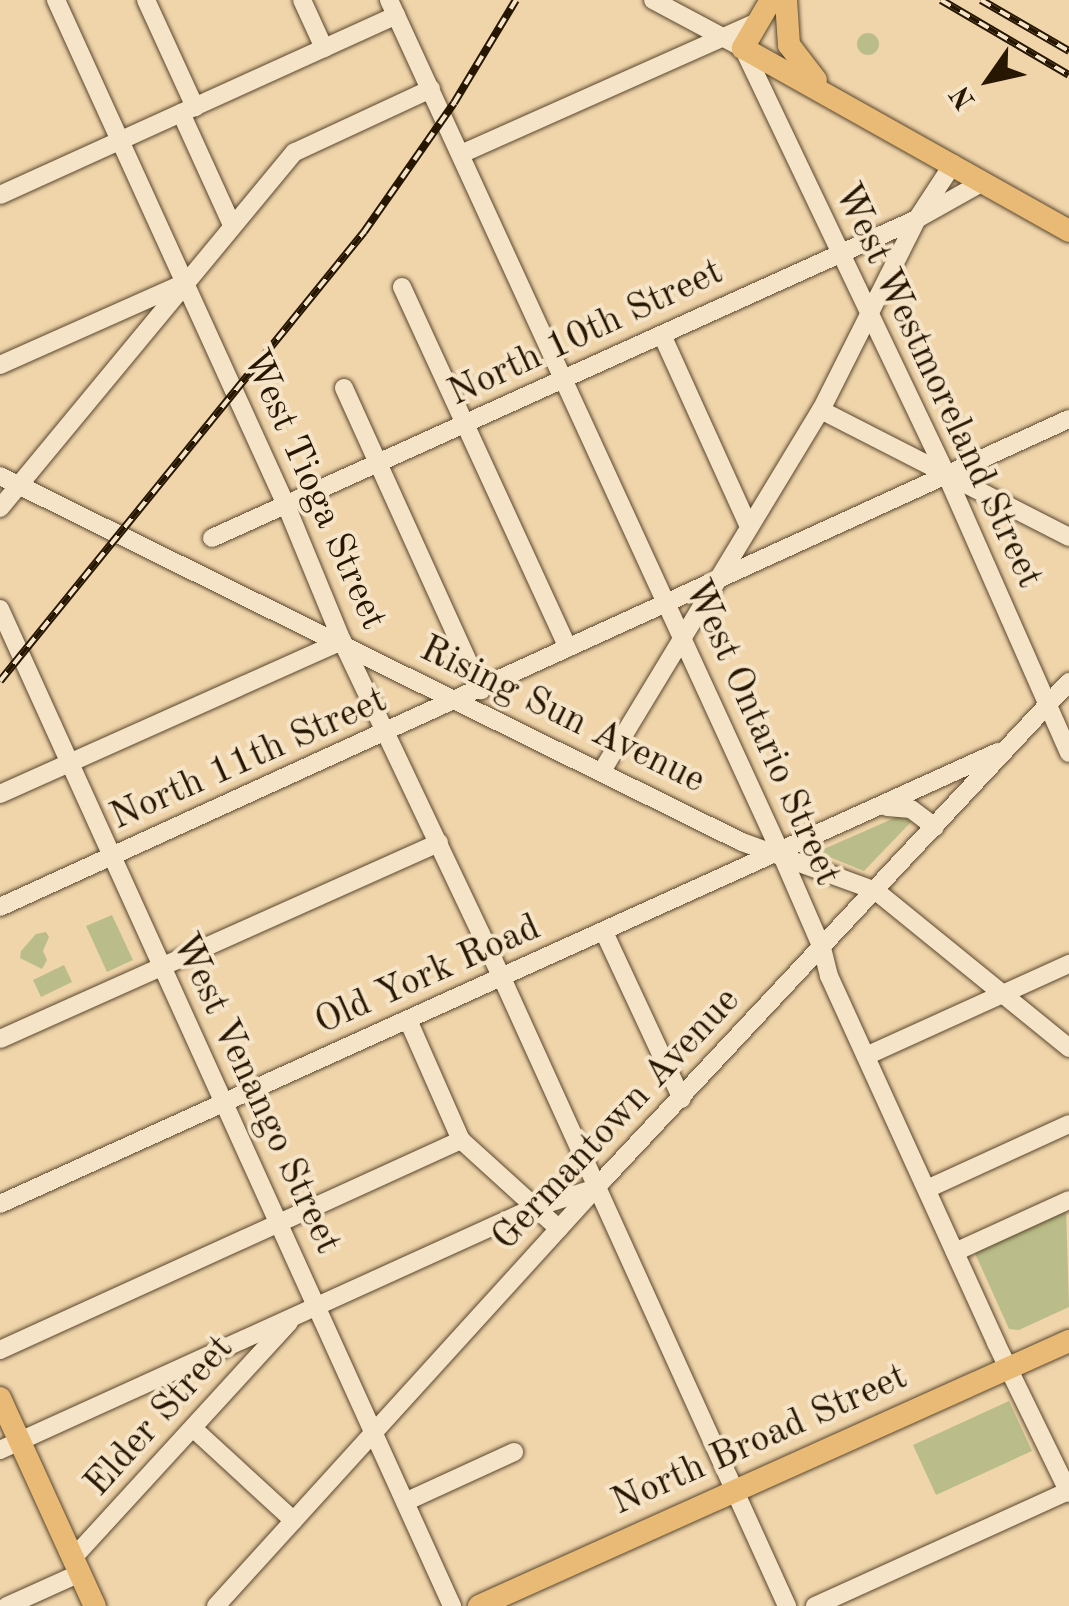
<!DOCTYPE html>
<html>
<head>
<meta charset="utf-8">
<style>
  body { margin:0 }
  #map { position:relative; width:1069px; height:1606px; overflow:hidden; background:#f0d5ab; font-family:"Old Standard TT",serif }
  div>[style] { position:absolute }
  .green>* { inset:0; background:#babd89 }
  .round { border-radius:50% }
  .roads { filter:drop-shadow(0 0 2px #59462c) drop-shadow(0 0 2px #59462c) }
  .minor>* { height:18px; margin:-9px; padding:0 9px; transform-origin:9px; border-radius:9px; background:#f5e4c8 }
  .major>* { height:22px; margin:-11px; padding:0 11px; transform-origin:11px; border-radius:11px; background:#e8ba76 }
  .rail>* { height:8px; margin-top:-4px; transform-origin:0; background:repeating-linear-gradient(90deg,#f5e4c8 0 11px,#271702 0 22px); box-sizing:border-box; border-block:2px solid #271702 }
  span { translate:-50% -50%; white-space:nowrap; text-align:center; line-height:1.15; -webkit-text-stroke:8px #f5e4c8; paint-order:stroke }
  .street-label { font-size:38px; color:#271702 }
  .north { position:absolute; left:939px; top:30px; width:100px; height:100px; -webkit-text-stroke:8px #f5e4c8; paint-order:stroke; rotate:236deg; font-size:28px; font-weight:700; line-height:40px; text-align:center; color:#271702 }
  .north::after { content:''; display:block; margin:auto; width:35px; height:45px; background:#271702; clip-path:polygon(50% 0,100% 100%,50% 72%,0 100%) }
</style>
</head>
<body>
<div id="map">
  <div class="green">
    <i class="round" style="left:857px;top:33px;width:22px;height:22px"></i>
    <i style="clip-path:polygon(899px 816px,912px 821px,864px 871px,817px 852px)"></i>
    <i style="clip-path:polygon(112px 915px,133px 960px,107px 972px,86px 926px)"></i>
    <i style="clip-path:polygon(46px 932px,49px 937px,43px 951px,47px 960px,42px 969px,20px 958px,21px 951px,36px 934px)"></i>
    <i style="clip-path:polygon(64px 965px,72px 982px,41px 997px,33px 980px)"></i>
    <i style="clip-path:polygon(1066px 1207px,1069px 1307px,1019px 1330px,1009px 1329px,973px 1249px)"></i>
    <i style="clip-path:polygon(1009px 1401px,1032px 1451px,936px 1495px,913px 1445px)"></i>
  </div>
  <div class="roads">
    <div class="minor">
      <i style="left:56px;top:0;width:555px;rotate:65.51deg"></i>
      <i style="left:286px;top:505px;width:147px;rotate:67.6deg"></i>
      <i style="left:342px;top:641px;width:373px;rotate:64.6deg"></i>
      <i style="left:502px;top:978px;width:690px;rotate:65.59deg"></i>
      <i style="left:146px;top:0;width:118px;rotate:65.4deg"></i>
      <i style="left:302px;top:0;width:53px;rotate:65.4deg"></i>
      <i style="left:389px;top:0;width:934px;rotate:65.33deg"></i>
      <i style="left:779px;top:849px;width:108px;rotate:66.5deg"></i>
      <i style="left:822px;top:948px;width:29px;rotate:76deg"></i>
      <i style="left:829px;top:976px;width:403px;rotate:65.5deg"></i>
      <i style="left:996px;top:1343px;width:167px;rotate:64deg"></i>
      <i style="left:653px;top:0;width:102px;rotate:28.1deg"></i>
      <i style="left:743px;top:48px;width:472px;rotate:64.5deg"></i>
      <i style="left:946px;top:474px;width:305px;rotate:66.2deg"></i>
      <i style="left:181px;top:113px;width:123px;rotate:65.5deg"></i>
      <i style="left:461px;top:154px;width:325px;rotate:-24deg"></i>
      <i style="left:0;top:195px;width:435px;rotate:-24.4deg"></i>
      <i style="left:402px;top:287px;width:397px;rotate:65.3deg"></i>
      <i style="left:662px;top:335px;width:211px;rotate:65.6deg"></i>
      <i style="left:0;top:365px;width:197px;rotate:-24deg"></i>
      <i style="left:344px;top:388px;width:332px;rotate:65.6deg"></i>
      <i style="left:821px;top:410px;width:279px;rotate:27.1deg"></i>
      <i style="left:0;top:476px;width:827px;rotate:26.26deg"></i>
      <i style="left:742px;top:842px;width:143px;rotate:20.1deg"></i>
      <i style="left:876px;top:891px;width:249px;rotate:39.1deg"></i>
      <i style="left:0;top:508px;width:462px;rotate:-50.4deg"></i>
      <i style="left:295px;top:152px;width:150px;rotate:-24.9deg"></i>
      <i style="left:212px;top:538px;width:774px;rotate:-24.35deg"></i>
      <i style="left:917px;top:219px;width:76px;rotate:-29.3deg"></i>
      <i style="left:0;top:609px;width:1095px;rotate:65.61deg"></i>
      <i style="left:602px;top:771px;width:422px;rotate:-58.8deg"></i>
      <i style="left:821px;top:410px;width:214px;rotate:-63.3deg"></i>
      <i style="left:917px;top:219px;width:66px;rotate:-56.8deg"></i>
      <i style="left:0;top:794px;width:375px;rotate:-24.1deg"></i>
      <i style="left:887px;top:807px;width:24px;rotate:5deg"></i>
      <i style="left:911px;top:809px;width:30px;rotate:37deg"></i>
      <i style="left:0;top:907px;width:1175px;rotate:-24.54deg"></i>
      <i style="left:604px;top:932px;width:184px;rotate:65deg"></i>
      <i style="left:408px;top:1020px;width:131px;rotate:66.2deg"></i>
      <i style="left:461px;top:1140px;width:132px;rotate:42.2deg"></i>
      <i style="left:0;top:1039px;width:481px;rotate:-24.1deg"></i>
      <i style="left:866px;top:1056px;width:223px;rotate:-24.4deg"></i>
      <i style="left:927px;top:1189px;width:156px;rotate:-24.6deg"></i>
      <i style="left:0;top:1204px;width:1096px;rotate:-24.37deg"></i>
      <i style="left:955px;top:1252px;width:125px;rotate:-24.5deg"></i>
      <i style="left:0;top:1350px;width:507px;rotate:-24.49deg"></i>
      <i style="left:195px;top:1430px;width:134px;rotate:42.6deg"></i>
      <i style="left:0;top:1450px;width:585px;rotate:-24.42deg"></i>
      <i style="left:533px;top:1208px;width:66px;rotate:-17.6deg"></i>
      <i style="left:405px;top:1502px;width:120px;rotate:-24.6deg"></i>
      <i style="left:73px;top:1558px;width:320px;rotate:-47.5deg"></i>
      <i style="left:7px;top:1606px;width:80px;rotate:-24.3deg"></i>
      <i style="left:216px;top:1606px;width:577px;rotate:-47.74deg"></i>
      <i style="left:604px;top:1179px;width:681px;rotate:-46.91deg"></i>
      <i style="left:815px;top:1606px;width:278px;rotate:-24.4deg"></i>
    </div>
    <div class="major">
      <i style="left:771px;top:0;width:56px;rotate:120.3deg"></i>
      <i style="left:743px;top:48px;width:374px;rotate:29.3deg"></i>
      <i style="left:786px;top:0;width:45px;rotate:86.2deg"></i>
      <i style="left:789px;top:45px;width:44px;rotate:52.4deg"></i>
      <i style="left:0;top:1398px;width:229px;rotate:65.5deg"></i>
      <i style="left:479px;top:1606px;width:647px;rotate:-24.19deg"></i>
    </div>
  </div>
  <div class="rail">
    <i style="left:941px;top:0;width:148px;rotate:30.4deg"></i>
    <i style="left:981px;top:0;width:102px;rotate:30.1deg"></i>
    <i style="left:0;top:681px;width:578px;rotate:-50.97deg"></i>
    <i style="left:364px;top:232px;width:157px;rotate:-55.1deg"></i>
    <i style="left:454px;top:103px;width:120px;rotate:-59deg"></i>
  </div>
  <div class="street-label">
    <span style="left:586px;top:334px;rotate:-25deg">North 10th Street</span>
    <span style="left:937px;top:386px;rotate:65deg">West Westmoreland Street</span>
    <span style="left:313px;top:490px;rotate:66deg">West Tioga Street</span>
    <span style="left:562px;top:716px;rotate:26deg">Rising Sun Avenue</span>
    <span style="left:761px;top:733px;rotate:66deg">West Ontario Street</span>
    <span style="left:249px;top:760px;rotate:-24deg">North 11th Street</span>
    <span style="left:428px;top:976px;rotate:-24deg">Old York Road</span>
    <span style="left:255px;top:1094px;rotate:65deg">West Venango Street</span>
    <span style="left:617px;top:1120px;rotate:-47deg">Germantown Avenue</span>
    <span style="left:160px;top:1417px;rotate:-48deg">Elder Street</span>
    <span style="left:760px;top:1441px;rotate:-24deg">North Broad Street</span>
  </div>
  <div class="north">N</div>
</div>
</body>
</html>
